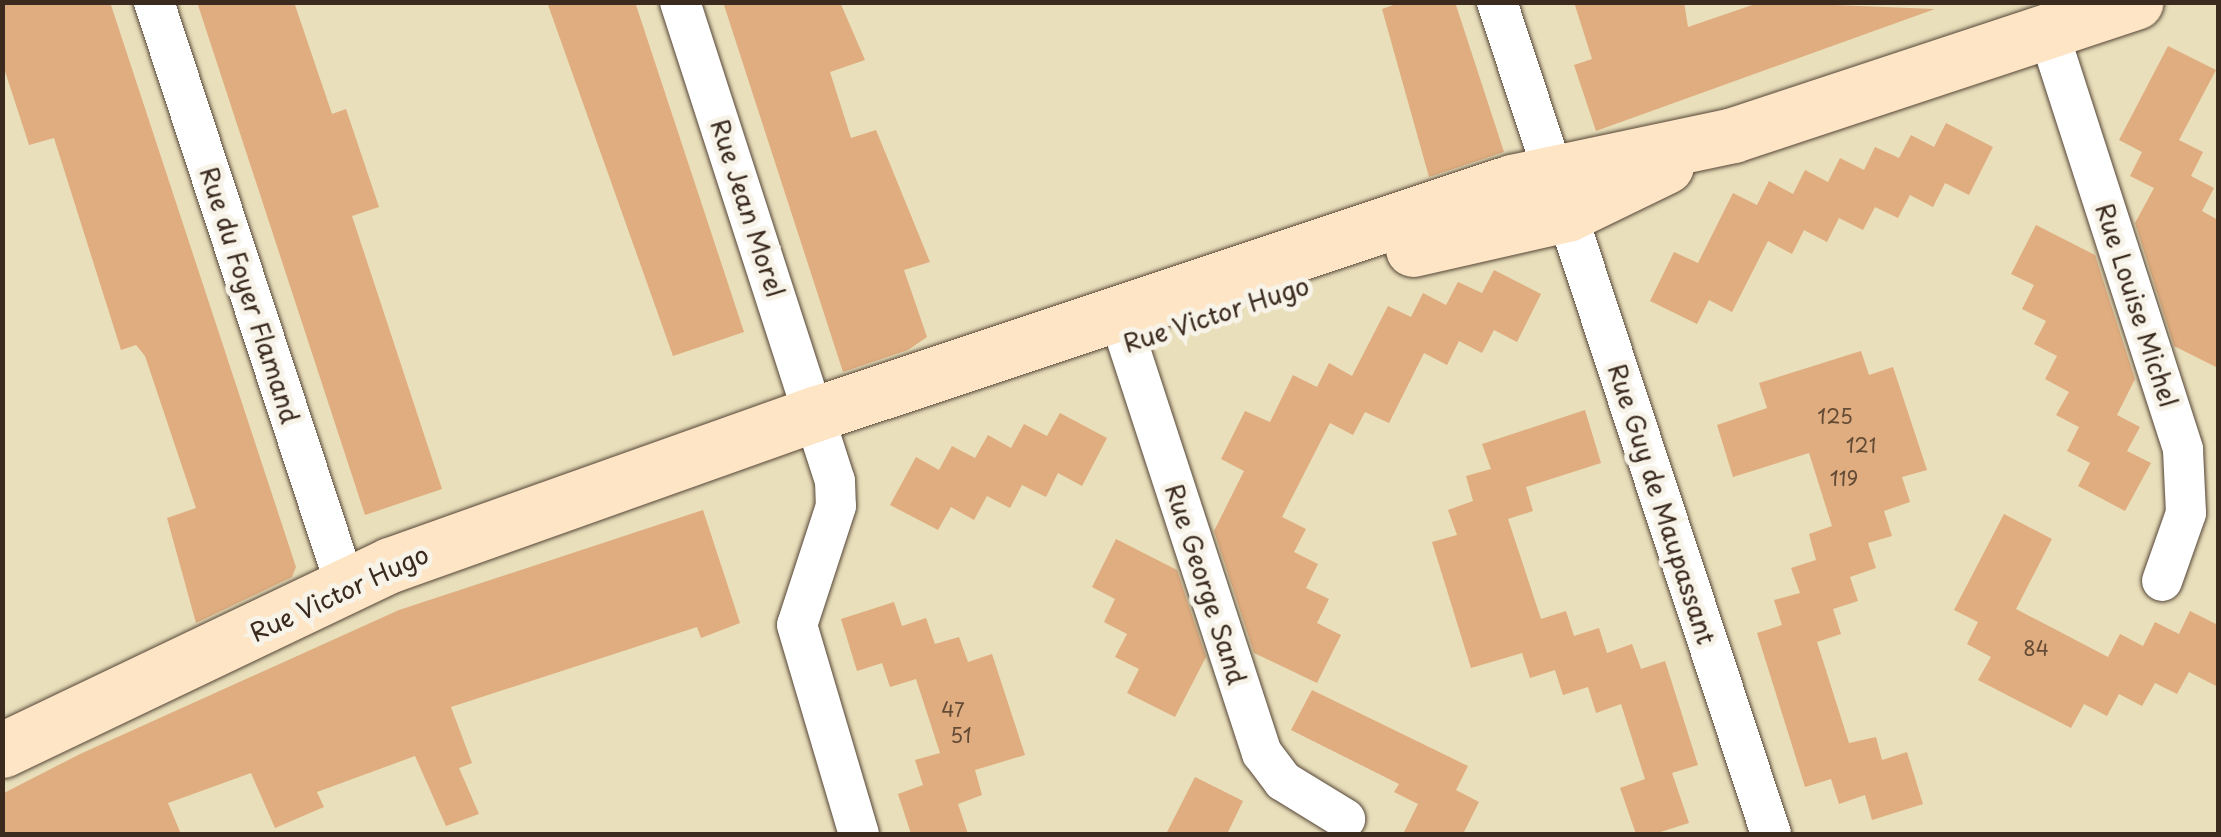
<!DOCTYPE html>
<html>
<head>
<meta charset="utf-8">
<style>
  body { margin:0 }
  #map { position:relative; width:2221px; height:837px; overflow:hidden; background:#e9dfbb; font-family:"Playpen Sans",sans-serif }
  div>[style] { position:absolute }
  .building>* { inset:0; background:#dfad7f }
  .roads { filter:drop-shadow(0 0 2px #554536) drop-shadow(0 0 2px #554536) }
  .street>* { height:40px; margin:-20px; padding:0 20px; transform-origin:20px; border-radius:20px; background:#fff }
  .secondary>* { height:55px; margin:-27.5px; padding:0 27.5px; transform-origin:27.5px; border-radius:27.5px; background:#fde5c5 }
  span { translate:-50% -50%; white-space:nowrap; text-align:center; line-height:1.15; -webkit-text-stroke:10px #f7f3e8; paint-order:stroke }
  .number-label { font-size:20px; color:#644b36 }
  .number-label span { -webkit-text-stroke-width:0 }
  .street-label { font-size:25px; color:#3b2a1e }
  .frame { position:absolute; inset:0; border:5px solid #3b2a1e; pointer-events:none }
</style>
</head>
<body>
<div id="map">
  <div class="building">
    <i style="clip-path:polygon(2px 2px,110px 2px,296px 567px,292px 577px,196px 623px,167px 518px,196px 508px,145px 356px,136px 345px,121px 350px,54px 138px,29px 145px,2px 62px)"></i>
    <i style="clip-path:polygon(197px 2px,294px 2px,332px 114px,346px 109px,379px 207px,352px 216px,442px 489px,365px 515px)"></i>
    <i style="clip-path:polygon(547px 2px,635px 2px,744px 332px,673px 356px)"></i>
    <i style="clip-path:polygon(723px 2px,840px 2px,865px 60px,830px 72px,851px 138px,876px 130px,930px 262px,904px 270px,927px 337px,908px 350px,843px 372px)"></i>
    <i style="clip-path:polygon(1402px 2px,1455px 2px,1504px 152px,1429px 177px,1382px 9px)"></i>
    <i style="clip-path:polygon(1574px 2px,1684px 2px,1688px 27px,1761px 2px,1935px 9px,1596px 131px,1574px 65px,1592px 59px)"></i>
    <i style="clip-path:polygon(2168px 46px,2216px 70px,2179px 140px,2203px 152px,2191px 176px,2214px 188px,2202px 211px,2218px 220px,2218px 368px,2174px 346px,2135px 223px,2154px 188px,2130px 176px,2142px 152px,2119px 140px)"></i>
    <i style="clip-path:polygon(1946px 123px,1993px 147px,1969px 195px,1945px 183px,1933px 207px,1910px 195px,1898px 218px,1875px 207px,1863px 230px,1839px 218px,1827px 242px,1804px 230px,1792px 254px,1768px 241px,1732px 312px,1709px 300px,1697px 324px,1650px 301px,1674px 252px,1698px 263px,1733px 193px,1757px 205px,1769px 181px,1793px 194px,1805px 170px,1828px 182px,1840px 158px,1864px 170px,1875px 147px,1899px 158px,1911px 135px,1934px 147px)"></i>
    <i style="clip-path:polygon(2036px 225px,2095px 255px,2135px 379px,2117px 415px,2140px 427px,2127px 451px,2151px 463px,2125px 511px,2078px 486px,2090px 463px,2067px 451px,2079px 427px,2056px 415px,2069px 392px,2045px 379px,2057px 356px,2034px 344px,2046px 321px,2022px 309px,2034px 285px,2011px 274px)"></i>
    <i style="clip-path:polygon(1494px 270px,1541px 294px,1517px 342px,1494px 330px,1482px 353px,1459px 341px,1447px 365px,1424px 353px,1389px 423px,1365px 412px,1353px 435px,1330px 423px,1282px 517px,1306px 529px,1294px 552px,1318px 564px,1306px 588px,1329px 599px,1317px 623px,1341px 635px,1317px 683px,1254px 653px,1214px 531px,1244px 471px,1221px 459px,1245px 411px,1270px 422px,1293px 375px,1317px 387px,1329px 363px,1352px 376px,1388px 306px,1411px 317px,1423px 293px,1446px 305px,1458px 282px,1482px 293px)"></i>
    <i style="clip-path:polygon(1861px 351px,1869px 375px,1893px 367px,1927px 470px,1902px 477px,1910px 502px,1884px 511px,1892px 536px,1868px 543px,1876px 568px,1850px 577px,1858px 601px,1833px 609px,1841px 634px,1817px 642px,1849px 743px,1876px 737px,1882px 760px,1907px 752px,1923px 804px,1872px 820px,1865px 795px,1839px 804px,1831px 779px,1805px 787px,1757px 633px,1782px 625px,1774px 600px,1800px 593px,1791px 568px,1816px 560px,1809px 534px,1832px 526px,1809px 453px,1733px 477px,1717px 425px,1767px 408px,1759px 383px)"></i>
    <i style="clip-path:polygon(1585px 410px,1601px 463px,1526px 487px,1533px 511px,1508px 519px,1541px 619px,1566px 611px,1574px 636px,1599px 628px,1607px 653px,1632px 644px,1641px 669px,1665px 661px,1698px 765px,1672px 773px,1689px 823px,1654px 834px,1636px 834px,1620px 788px,1645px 779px,1621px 704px,1596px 713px,1588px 687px,1563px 695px,1555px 670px,1530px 678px,1522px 653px,1471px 668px,1432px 542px,1457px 535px,1448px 510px,1473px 501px,1466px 476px,1491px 469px,1482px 444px)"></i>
    <i style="clip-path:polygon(1060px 413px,1107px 438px,1082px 486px,1058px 473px,1046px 497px,1022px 485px,1010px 508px,987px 496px,974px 520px,951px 507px,938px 530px,890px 505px,916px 457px,939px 470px,952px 446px,975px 458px,988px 435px,1011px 448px,1024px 424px,1047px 436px)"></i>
    <i style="clip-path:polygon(703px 510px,740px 623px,701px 638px,697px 627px,451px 707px,472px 763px,459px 768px,479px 814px,446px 826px,415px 756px,317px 792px,324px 807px,275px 828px,251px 773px,168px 803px,181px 834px,2px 834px,2px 794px,80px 754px,399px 610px)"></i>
    <i style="clip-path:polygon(2004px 514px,2052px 539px,2016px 609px,2108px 657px,2120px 634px,2143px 646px,2155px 622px,2179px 634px,2190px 611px,2218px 625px,2218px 687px,2189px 672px,2177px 694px,2155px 683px,2142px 706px,2119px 694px,2107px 716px,2084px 704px,2071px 728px,1978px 680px,1991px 657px,1967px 644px,1978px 622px,1954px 610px)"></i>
    <i style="clip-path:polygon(1116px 539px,1177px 570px,1206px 657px,1175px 717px,1127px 693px,1139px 669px,1115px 657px,1127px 634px,1104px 622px,1115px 599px,1092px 587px)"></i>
    <i style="clip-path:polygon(894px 602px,902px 626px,926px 618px,935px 644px,959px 637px,968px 662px,992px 654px,1025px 755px,975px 770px,982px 795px,958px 804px,968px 834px,911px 834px,898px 794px,923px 785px,915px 760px,940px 753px,916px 679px,890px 687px,882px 663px,857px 671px,841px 619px)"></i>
    <i style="clip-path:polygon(1312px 690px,1468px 766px,1456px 790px,1479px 802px,1463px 834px,1403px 834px,1418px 804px,1394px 792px,1399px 784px,1291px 730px)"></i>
    <i style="clip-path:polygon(1195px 777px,1243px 801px,1227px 834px,1166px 834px)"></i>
  </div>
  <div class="roads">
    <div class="street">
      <i style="left:154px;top:2px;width:616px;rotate:71.83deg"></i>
      <i style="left:680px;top:2px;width:503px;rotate:72.07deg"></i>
      <i style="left:835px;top:481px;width:25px;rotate:88deg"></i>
      <i style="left:836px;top:506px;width:125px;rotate:108.1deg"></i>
      <i style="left:797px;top:625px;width:218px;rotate:73.5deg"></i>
      <i style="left:1497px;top:2px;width:876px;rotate:71.77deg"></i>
      <i style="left:2048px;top:31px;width:440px;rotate:72.1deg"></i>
      <i style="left:2183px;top:450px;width:63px;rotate:87.3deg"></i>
      <i style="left:2186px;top:513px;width:72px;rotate:109.4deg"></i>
      <i style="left:1118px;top:313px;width:463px;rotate:71.9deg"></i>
      <i style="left:1262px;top:753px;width:35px;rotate:53deg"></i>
      <i style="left:1283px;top:781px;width:73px;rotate:31.5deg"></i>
    </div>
    <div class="secondary">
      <i style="left:1413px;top:249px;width:158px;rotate:-12.8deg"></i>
      <i style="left:1567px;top:214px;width:110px;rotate:-25.9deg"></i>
      <i style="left:2px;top:750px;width:430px;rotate:-25.5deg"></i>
      <i style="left:390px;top:565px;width:451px;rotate:-19.6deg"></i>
      <i style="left:815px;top:414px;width:735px;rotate:-18.41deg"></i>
      <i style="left:1512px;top:182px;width:226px;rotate:-12deg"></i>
      <i style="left:1733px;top:135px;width:424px;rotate:-18.3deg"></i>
    </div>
  </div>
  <div class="number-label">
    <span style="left:1835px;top:416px">125</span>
    <span style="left:1861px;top:445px">121</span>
    <span style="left:1844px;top:478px">119</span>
    <span style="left:2036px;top:648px">84</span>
    <span style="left:953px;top:709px">47</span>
    <span style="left:961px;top:735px">51</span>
  </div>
  <div class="street-label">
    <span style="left:748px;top:208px;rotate:72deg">Rue Jean Morel</span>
    <span style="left:250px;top:295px;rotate:72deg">Rue du Foyer Flamand</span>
    <span style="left:2137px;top:305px;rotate:72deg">Rue Louise Michel</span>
    <span style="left:1216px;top:314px;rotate:-18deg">Rue Victor Hugo</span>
    <span style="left:1662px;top:504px;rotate:72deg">Rue Guy de Maupassant</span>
    <span style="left:1206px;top:584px;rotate:72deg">Rue George Sand</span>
    <span style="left:339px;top:593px;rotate:-25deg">Rue Victor Hugo</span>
  </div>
  <div class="frame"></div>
</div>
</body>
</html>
